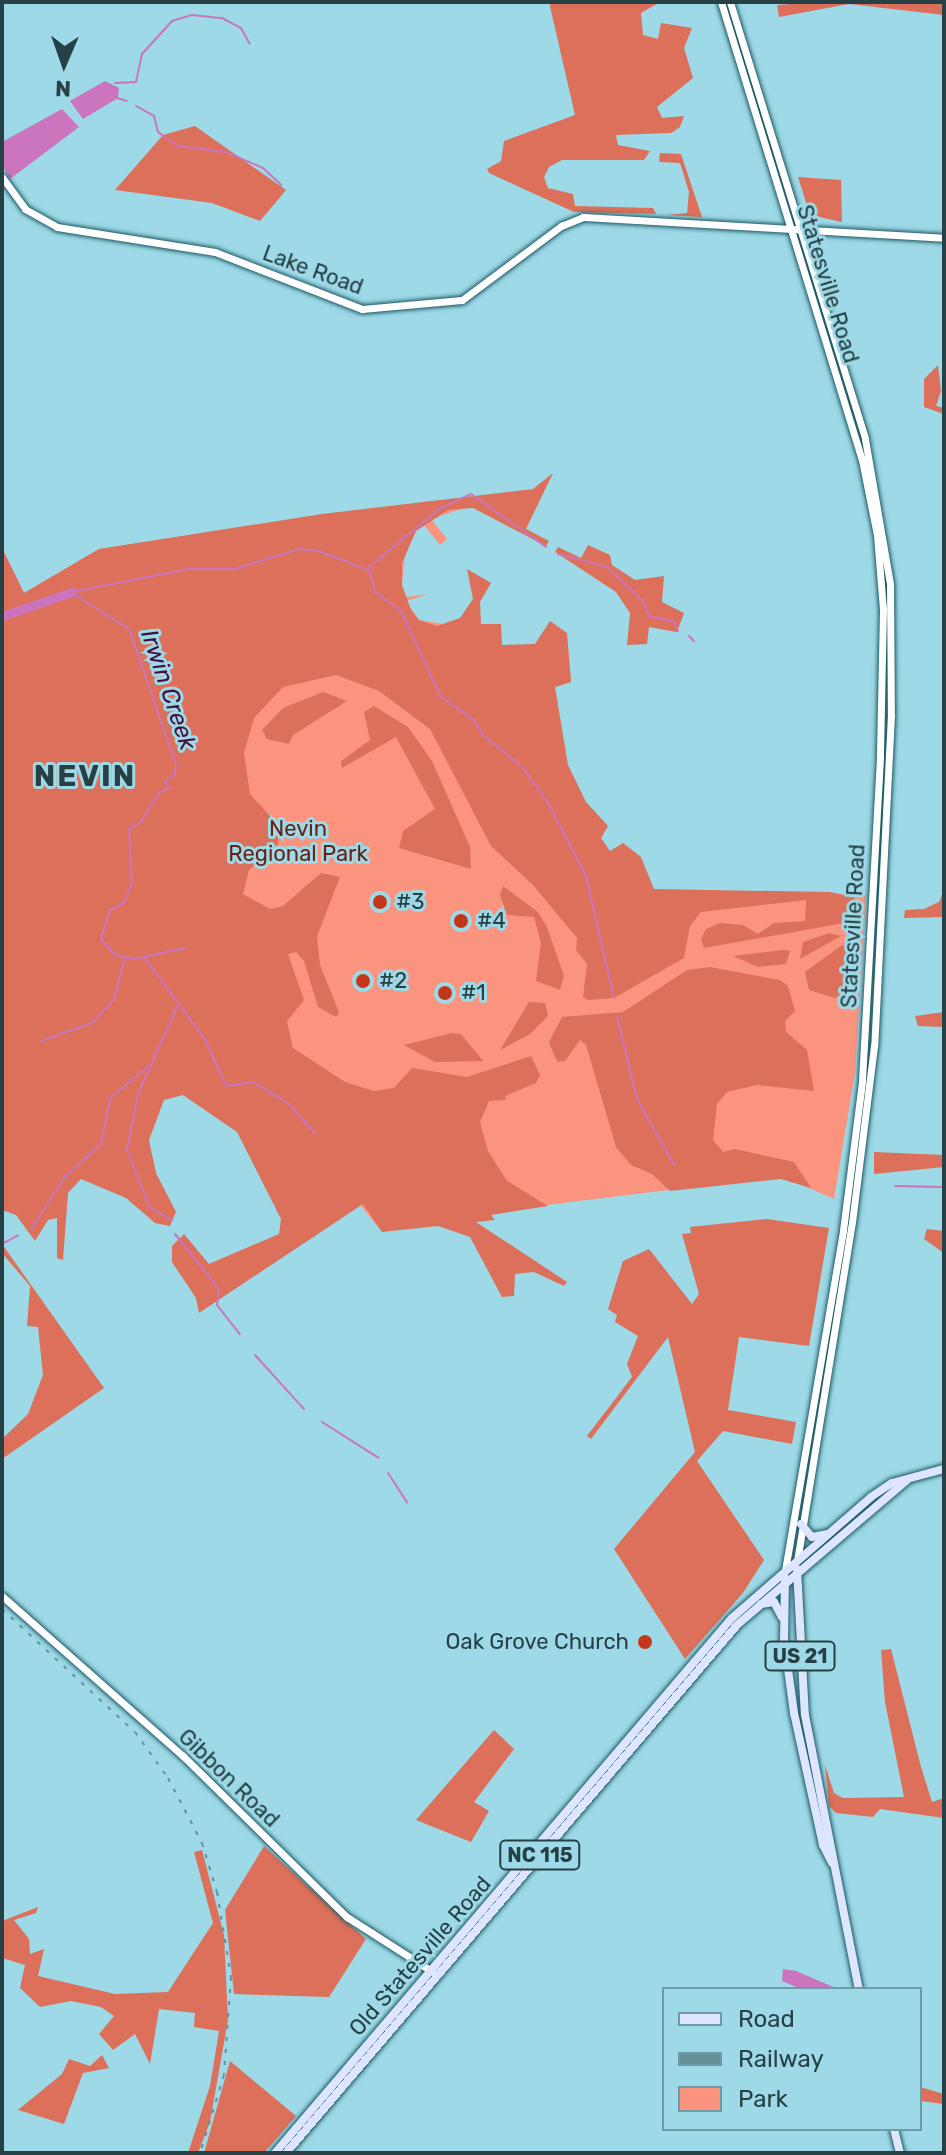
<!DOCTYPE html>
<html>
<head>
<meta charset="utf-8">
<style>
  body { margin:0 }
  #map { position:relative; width:946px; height:2155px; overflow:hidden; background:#9dd9e6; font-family:Rubik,sans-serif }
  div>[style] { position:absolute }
  .green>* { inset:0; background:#fb947f }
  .forest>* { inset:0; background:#dc705a }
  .water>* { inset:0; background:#ca75bd }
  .stream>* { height:2px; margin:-1px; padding:0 1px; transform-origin:1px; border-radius:1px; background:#ca75bd }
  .river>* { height:9px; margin:-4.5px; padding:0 4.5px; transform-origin:4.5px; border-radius:4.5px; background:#ca75bd }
  .roads { filter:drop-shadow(0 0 2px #1c5965) drop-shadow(0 0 2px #1c5965) }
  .secondary>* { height:7px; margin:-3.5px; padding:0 3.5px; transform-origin:3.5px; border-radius:3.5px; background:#fff }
  .primary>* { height:8px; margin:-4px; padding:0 4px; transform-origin:4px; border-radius:4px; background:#dee5fe }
  .rail>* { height:2px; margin-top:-1px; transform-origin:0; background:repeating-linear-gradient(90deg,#65909a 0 4px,transparent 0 12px) }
  .dots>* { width:22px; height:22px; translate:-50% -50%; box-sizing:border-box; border:4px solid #9dd9e6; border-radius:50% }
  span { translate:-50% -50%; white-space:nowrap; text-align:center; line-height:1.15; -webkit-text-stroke:6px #9dd9e6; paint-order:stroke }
  .shield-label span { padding:2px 6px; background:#9dd9e6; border:2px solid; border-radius:6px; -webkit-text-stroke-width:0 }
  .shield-label { font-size:20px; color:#274045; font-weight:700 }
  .street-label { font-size:22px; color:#274045 }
  .park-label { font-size:22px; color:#672215 }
  .poi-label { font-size:22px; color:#274045 }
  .left { translate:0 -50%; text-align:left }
  .right { translate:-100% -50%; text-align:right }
  .water-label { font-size:24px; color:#440f3e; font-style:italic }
  .district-label { font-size:30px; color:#274045; font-weight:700; letter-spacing:2px }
  .frame { position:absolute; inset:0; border:4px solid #274045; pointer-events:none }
  .legend { position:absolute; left:662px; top:1987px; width:260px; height:144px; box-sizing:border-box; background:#9dd9e6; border:2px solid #6e9ca6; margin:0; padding:10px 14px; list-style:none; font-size:24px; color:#274045 }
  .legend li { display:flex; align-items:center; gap:16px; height:40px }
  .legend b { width:40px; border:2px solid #6e9ca6 }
  .north { position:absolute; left:24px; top:24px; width:80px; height:80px; -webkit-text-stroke:6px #9dd9e6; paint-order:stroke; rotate:182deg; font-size:22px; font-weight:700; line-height:32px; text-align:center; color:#274045 }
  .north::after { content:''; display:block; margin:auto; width:28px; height:36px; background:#274045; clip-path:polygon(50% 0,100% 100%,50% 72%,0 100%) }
</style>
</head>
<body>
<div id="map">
  <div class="green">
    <i style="clip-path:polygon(464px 498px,464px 508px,431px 519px,447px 539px,440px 545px,424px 525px,416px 531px,405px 553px,402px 585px,406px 597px,429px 594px,406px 601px,419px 620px,444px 624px,497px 650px,568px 648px,571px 682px,555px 687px,549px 898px,866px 894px,855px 1073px,834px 1199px,782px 1176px,466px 1215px,382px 1232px,2px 762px,2px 548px,24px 593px,99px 549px)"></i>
  </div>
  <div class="forest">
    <i style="clip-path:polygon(549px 2px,660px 2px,641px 13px,643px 35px,658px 39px,661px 23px,692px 28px,684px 48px,693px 78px,657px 107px,662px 118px,684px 116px,680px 127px,671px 133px,616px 135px,618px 145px,650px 151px,644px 160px,562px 160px,549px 167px,544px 177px,548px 188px,573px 194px,575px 206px,653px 208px,656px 214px,574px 212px,489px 173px,487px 169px,501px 161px,504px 141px,575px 115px)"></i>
    <i style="clip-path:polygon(819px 2px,944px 2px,944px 15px,849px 4px,779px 17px,777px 5px)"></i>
    <i style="clip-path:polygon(195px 126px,286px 190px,260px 221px,212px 203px,115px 190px,163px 135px)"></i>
    <i style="clip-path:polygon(660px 153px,681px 154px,702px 217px,667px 215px,687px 213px,689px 192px,680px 163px,659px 162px)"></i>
    <i style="clip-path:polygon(798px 177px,841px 180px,842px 222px,810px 215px)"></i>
    <i style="clip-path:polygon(938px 365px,941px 391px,936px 406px,944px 408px,944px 414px,924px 407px,924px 379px)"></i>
    <i style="clip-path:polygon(553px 473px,526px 529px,549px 541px,546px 546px,473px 508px,448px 510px,416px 531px,402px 563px,402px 585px,411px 610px,419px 620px,437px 626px,460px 618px,473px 599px,467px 569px,491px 583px,480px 602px,481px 624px,501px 624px,502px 645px,535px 644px,550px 621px,567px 633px,571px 682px,555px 687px,568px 765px,586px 802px,608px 826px,601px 838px,610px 851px,623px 843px,641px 857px,654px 889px,830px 892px,854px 897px,861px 920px,704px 948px,701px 939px,706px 929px,720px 923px,743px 925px,758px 934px,774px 923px,805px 921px,806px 900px,701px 912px,690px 926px,684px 958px,614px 998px,588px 1000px,583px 997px,587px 964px,576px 950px,577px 938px,533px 885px,491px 846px,430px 729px,379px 691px,336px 675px,283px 687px,254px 718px,244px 753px,250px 794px,279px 826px,278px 844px,249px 870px,243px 894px,270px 909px,283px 906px,321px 873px,340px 877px,317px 936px,320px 965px,339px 1012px,336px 1017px,318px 1007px,304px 961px,296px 952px,288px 954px,304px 1000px,287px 1021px,293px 1048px,345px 1082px,374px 1091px,394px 1088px,412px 1068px,467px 1077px,531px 1056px,540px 1075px,536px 1083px,505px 1096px,506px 1100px,489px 1101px,480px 1122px,488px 1151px,507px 1181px,548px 1206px,491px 1215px,495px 1220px,476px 1222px,567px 1282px,564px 1286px,534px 1272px,515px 1274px,514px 1296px,502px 1297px,470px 1237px,438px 1226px,382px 1232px,363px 1204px,199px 1313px,196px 1298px,172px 1262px,172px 1246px,184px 1234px,209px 1264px,279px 1234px,281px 1219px,237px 1132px,183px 1095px,164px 1100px,149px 1140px,156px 1173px,176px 1212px,170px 1226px,155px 1223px,126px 1198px,81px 1179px,68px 1193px,63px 1260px,57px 1258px,57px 1218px,48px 1220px,35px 1241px,16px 1215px,2px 1210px,2px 548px,24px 593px,99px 549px,322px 514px,533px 489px)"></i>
    <i style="clip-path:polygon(588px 545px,610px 555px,612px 565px,635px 580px,664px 576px,662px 602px,684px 613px,677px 632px,649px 627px,647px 644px,627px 645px,630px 613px,616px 592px,555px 552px,558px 547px,581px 558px)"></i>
    <i style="clip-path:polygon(323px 692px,347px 701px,293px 735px,289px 744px,267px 739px,262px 730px,283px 708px)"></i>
    <i style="clip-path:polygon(374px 706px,408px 727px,432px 761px,470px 847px,471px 869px,399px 848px,403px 831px,435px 809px,396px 737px,342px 768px,341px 761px,370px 740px,364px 712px)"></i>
    <i style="clip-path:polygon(503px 886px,538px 912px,547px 927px,564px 976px,560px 990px,536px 981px,541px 943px,534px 917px,507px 915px,500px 895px)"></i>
    <i style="clip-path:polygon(944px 889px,944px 917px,904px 918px,905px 910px,924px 909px,939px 902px)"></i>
    <i style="clip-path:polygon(829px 933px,841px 936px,800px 959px,803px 942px)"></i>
    <i style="clip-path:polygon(842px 945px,858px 956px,859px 989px,834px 998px,809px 990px,805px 972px)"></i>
    <i style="clip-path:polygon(784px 950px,790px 951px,786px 964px,758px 967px,733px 956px)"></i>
    <i style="clip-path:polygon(710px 967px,780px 980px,788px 986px,795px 1011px,785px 1021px,786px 1032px,807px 1050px,814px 1091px,757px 1085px,727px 1092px,717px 1104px,713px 1140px,723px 1152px,735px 1149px,794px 1162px,811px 1188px,781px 1179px,670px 1191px,652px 1174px,631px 1165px,616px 1147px,586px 1045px,580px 1040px,565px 1061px,558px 1062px,554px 1055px,549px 1042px,562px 1017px,623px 1012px,687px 970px)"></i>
    <i style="clip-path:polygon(529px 1002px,545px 1003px,548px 1016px,530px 1034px,500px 1050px)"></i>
    <i style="clip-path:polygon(944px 1012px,944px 1027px,918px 1026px,915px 1016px)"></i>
    <i style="clip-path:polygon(452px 1033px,461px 1034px,483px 1061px,435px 1062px,404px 1045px)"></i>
    <i style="clip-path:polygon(874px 1152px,944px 1155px,944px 1167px,874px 1174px)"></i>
    <i style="clip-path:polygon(767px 1219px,829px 1228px,809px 1346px,739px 1337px,728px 1410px,796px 1422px,792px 1444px,723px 1431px,697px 1461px,764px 1560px,743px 1593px,685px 1659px,614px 1549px,695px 1452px,668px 1337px,591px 1439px,587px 1436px,632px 1377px,627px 1364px,638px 1336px,615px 1322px,617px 1315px,608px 1309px,623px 1261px,649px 1249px,692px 1304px,699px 1294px,682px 1234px,691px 1233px,690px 1227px)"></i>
    <i style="clip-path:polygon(927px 1229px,944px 1231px,944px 1253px,924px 1239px)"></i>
    <i style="clip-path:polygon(2px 1244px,104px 1388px,2px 1459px,2px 1439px,28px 1414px,43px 1375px,38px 1327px,27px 1326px,30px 1286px,2px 1253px)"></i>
    <i style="clip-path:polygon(891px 1649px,921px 1767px,932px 1802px,944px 1798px,944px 1818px,880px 1809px,873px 1817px,836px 1813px,829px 1806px,825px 1765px,834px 1793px,843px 1798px,904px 1797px,885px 1702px,881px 1650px)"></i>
    <i style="clip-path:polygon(494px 1730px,514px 1749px,474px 1802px,489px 1811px,471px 1842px,416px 1820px)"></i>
    <i style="clip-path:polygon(264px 1846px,366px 1939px,329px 1997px,234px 1994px,225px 1910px)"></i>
    <i style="clip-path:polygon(202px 1850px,224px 1935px,228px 2020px,210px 2122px,198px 2153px,188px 2153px,210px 2086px,219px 2031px,194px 2027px,195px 2013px,159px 2009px,150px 2064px,135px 2034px,113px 2050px,99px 2034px,114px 2016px,101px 2007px,71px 2001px,40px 2007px,20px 1988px,25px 1965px,2px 1958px,2px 1921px,38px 1907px,36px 1913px,14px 1920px,29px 1939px,30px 1954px,44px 1949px,38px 1976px,115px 1994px,168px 1992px,213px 1923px,194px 1852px)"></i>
    <i style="clip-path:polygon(102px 2055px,109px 2068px,83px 2073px,64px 2124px,18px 2110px,62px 2074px,69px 2059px,90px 2066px)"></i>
    <i style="clip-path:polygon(230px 2061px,296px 2116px,264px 2153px,204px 2153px)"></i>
    <i style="clip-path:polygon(920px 2087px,944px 2094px,944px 2104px,920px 2101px)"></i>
  </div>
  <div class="water">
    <i style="clip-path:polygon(105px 81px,119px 88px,118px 98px,83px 119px,70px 101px)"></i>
    <i style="clip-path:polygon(62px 109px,79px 127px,10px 179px,2px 165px,2px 142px)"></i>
    <i style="clip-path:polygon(783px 1969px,796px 1971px,838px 1989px,801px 1989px,782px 1981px)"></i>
  </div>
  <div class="stream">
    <i style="left:115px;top:83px;width:21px;rotate:-3deg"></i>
    <i style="left:136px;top:82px;width:29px;rotate:-78deg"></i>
    <i style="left:142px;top:54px;width:45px;rotate:-47.7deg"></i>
    <i style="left:172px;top:21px;width:21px;rotate:-17deg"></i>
    <i style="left:192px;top:15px;width:30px;rotate:6deg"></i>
    <i style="left:222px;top:18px;width:21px;rotate:28deg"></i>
    <i style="left:241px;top:28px;width:18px;rotate:61deg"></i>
    <i style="left:117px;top:98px;width:10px;rotate:17deg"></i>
    <i style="left:136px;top:106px;width:21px;rotate:29deg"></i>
    <i style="left:154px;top:116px;width:16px;rotate:76deg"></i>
    <i style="left:158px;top:132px;width:24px;rotate:35deg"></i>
    <i style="left:178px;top:146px;width:48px;rotate:7.1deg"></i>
    <i style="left:226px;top:152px;width:40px;rotate:23.4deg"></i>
    <i style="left:263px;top:168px;width:25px;rotate:43deg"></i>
    <i style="left:558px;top:554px;width:51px;rotate:14.9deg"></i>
    <i style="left:607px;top:567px;width:50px;rotate:43.4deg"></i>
    <i style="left:643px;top:601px;width:16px;rotate:68deg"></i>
    <i style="left:649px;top:616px;width:26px;rotate:13deg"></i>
    <i style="left:674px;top:622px;width:10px;rotate:66deg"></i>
    <i style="left:368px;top:568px;width:92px;rotate:-39.7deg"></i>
    <i style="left:439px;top:509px;width:35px;rotate:-25deg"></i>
    <i style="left:471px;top:494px;width:92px;rotate:35.2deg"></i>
    <i style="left:72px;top:592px;width:119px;rotate:-11.1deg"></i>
    <i style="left:189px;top:569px;width:46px"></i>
    <i style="left:235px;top:569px;width:67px;rotate:-17.4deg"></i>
    <i style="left:299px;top:549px;width:20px;rotate:6deg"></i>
    <i style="left:319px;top:551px;width:55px;rotate:21.4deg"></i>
    <i style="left:370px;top:571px;width:22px;rotate:77deg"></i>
    <i style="left:375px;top:592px;width:32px;rotate:36deg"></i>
    <i style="left:401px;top:611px;width:95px;rotate:65.1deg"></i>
    <i style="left:441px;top:697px;width:39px;rotate:35deg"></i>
    <i style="left:473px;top:719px;width:17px;rotate:59deg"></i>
    <i style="left:482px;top:734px;width:53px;rotate:39.7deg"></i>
    <i style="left:523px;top:768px;width:43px;rotate:54.5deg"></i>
    <i style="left:548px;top:803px;width:82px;rotate:62.5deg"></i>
    <i style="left:586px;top:876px;width:125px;rotate:77.1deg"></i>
    <i style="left:72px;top:593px;width:67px;rotate:32.3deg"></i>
    <i style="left:129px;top:629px;width:143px;rotate:70.8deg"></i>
    <i style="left:176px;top:764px;width:10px;rotate:96deg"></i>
    <i style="left:175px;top:774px;width:12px;rotate:145deg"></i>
    <i style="left:165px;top:781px;width:8px;rotate:60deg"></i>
    <i style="left:169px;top:788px;width:11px;rotate:153deg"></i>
    <i style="left:159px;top:793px;width:36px;rotate:122deg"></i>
    <i style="left:140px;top:823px;width:13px;rotate:151deg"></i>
    <i style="left:129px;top:829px;width:54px;rotate:86.8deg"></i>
    <i style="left:132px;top:883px;width:22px;rotate:112deg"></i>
    <i style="left:124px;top:903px;width:16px;rotate:153deg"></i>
    <i style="left:110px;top:910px;width:30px;rotate:107deg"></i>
    <i style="left:101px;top:939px;width:21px;rotate:49deg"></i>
    <i style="left:115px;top:955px;width:19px;rotate:12deg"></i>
    <i style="left:134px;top:959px;width:52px;rotate:-12.2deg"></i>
    <i style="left:689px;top:636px;width:7px;rotate:45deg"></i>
    <i style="left:145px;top:958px;width:103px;rotate:53.7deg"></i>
    <i style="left:206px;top:1041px;width:49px;rotate:66deg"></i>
    <i style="left:226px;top:1086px;width:28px;rotate:-8deg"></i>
    <i style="left:254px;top:1082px;width:41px;rotate:32.2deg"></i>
    <i style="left:289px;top:1104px;width:40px;rotate:48deg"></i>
    <i style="left:617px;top:1016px;width:85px;rotate:76.5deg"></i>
    <i style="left:637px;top:1099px;width:76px;rotate:60.7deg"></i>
    <i style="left:41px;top:1041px;width:54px;rotate:-19.4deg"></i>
    <i style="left:92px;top:1023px;width:33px;rotate:-47deg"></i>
    <i style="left:114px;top:999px;width:42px;rotate:-75deg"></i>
    <i style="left:895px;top:1186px;width:49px;rotate:1.2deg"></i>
    <i style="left:172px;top:1220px;width:25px;rotate:-151deg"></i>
    <i style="left:150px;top:1208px;width:62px;rotate:-111.6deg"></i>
    <i style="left:127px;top:1150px;width:57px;rotate:-78.9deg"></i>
    <i style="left:138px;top:1094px;width:95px;rotate:-65.9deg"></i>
    <i style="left:32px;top:1228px;width:61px;rotate:-57.1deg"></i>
    <i style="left:65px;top:1177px;width:49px;rotate:-42.5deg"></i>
    <i style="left:101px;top:1144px;width:47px;rotate:-78.9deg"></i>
    <i style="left:110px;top:1098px;width:49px;rotate:-39.2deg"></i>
    <i style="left:175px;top:1234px;width:70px;rotate:51.3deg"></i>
    <i style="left:219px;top:1289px;width:16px;rotate:97deg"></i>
    <i style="left:217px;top:1305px;width:37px;rotate:52deg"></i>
    <i style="left:2px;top:1244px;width:18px;rotate:-29deg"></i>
    <i style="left:255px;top:1355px;width:73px;rotate:47.8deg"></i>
    <i style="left:322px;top:1422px;width:67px;rotate:32.3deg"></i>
    <i style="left:388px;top:1473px;width:35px;rotate:57deg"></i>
  </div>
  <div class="river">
    <i style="left:2px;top:616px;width:74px;rotate:-18.9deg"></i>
  </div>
  <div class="roads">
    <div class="secondary">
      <i style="left:721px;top:2px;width:479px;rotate:72.9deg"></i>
      <i style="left:862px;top:460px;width:76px;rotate:78.7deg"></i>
      <i style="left:877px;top:535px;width:74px;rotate:85.4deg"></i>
      <i style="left:883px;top:609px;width:149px;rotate:91.2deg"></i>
      <i style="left:880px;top:758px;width:324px;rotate:93.2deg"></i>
      <i style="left:862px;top:1082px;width:150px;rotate:97.3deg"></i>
      <i style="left:843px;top:1231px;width:344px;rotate:99.7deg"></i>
      <i style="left:730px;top:2px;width:457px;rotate:72.8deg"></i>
      <i style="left:865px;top:439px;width:147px;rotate:80.2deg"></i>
      <i style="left:890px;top:584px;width:131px;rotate:89.6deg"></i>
      <i style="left:891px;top:715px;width:331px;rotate:92.9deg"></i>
      <i style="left:874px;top:1046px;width:177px;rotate:97.1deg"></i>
      <i style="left:852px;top:1222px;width:342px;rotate:99.2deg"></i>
      <i style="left:2px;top:177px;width:39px;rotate:54deg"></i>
      <i style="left:25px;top:209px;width:37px;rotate:29deg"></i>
      <i style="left:57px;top:227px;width:160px;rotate:9deg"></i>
      <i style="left:215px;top:252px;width:158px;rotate:21.2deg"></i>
      <i style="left:362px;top:309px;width:100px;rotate:-5.1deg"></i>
      <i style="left:462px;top:300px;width:124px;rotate:-36.8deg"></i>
      <i style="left:561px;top:226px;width:24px;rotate:-22deg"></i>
      <i style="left:583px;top:217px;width:362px;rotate:3.3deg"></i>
      <i style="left:2px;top:1596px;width:242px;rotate:41.5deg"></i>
      <i style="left:183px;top:1756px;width:230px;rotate:44.5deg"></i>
      <i style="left:347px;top:1917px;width:102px;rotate:32.6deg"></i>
    </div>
    <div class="primary">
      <i style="left:801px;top:1524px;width:17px;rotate:50deg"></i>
      <i style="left:812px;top:1537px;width:15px;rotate:-11deg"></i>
      <i style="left:797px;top:1569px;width:146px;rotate:86.9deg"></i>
      <i style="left:805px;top:1715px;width:279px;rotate:78.9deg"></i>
      <i style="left:785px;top:1578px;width:62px;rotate:90.9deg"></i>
      <i style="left:784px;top:1640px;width:74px;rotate:82.2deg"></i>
      <i style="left:794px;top:1713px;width:135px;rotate:77.6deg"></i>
      <i style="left:823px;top:1845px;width:20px;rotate:63deg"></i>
      <i style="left:761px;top:1604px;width:13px;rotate:-9deg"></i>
      <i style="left:774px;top:1602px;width:17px;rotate:62deg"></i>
      <i style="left:894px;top:2129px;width:25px;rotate:76deg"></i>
      <i style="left:275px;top:2153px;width:704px;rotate:-49.5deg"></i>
      <i style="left:732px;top:1618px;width:184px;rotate:-41deg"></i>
      <i style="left:871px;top:1497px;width:25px;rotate:-34deg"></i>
      <i style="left:892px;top:1483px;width:54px;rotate:-15.1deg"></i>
      <i style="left:286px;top:2153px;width:696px;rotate:-49.49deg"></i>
      <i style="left:738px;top:1624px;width:222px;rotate:-40.4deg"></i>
    </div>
  </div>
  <div class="rail">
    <i style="left:2px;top:1609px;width:181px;rotate:42.8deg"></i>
    <i style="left:135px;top:1732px;width:57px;rotate:54.3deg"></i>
    <i style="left:168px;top:1778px;width:73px;rotate:62.4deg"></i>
    <i style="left:202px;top:1843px;width:51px;rotate:73deg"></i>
    <i style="left:217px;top:1892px;width:86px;rotate:80.6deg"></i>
    <i style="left:231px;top:1977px;width:98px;rotate:94.1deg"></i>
    <i style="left:224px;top:2075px;width:82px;rotate:107.1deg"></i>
  </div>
  <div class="dots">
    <i style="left:380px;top:902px;background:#c3381d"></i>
    <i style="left:461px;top:921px;background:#c3381d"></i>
    <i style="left:363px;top:981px;background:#c3381d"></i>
    <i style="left:445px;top:993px;background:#c3381d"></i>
    <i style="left:645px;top:1642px;background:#c3381d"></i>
  </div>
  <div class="shield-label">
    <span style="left:800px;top:1656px">US 21</span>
    <span style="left:540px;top:1855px">NC 115</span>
  </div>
  <div class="street-label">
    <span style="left:313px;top:270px;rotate:20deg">Lake Road</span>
    <span style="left:828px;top:284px;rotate:73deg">Statesville Road</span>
    <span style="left:853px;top:926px;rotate:-87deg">Statesville Road</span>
    <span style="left:229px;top:1778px;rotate:44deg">Gibbon Road</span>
    <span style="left:420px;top:1956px;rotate:-49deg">Old Statesville Road</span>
  </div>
  <div class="park-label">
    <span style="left:298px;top:841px">Nevin<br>Regional Park</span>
  </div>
  <div class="poi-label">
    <span class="left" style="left:396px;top:902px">#3</span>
    <span class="left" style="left:477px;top:921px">#4</span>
    <span class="left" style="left:379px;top:981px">#2</span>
    <span class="left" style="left:461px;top:993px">#1</span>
    <span class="right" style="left:629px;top:1642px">Oak Grove Church</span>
  </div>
  <div class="water-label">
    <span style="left:168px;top:690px;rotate:71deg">Irwin Creek</span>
  </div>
  <div class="district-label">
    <span style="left:85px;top:776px">NEVIN</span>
  </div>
  <div class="frame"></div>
  <ul class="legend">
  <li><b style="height:10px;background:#dee5fe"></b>Road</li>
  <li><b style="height:10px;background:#65909a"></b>Railway</li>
  <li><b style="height:22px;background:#fb947f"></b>Park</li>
  </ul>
  <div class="north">N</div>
</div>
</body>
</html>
